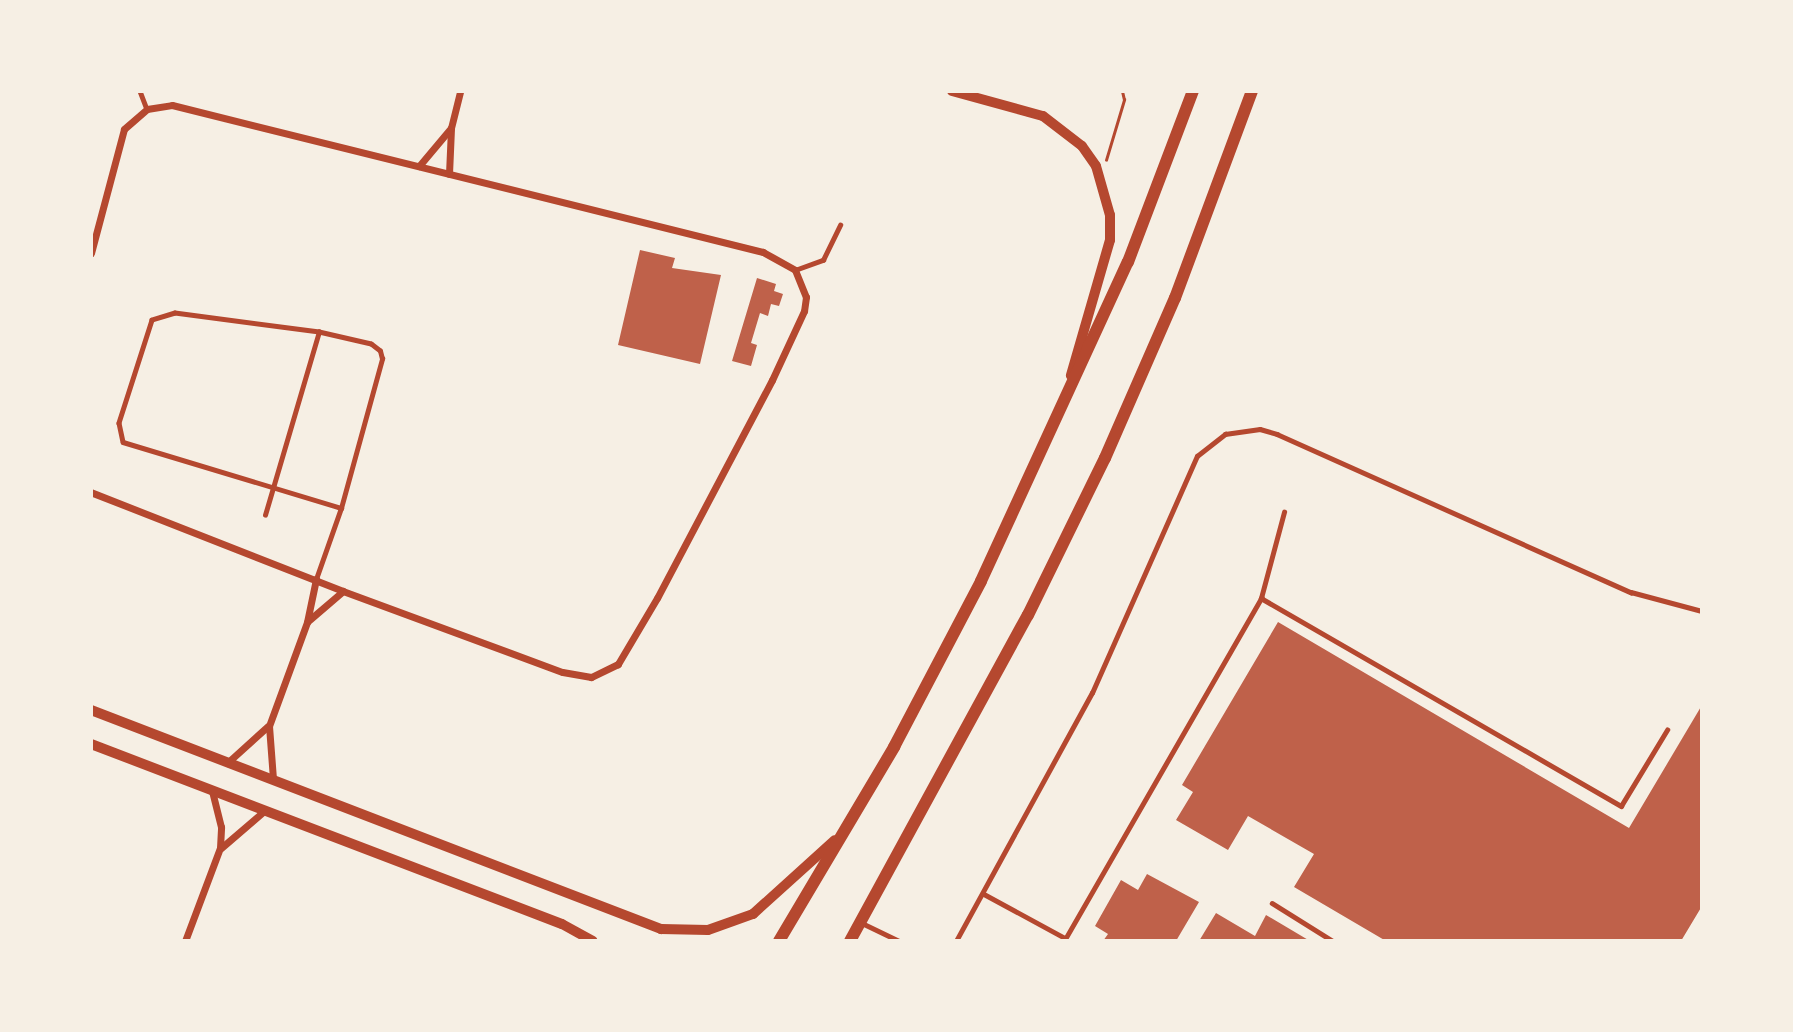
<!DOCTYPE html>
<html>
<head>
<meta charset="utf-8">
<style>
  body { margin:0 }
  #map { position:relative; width:1793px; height:1032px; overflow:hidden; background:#f6efe4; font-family:Roboto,sans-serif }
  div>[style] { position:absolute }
  .building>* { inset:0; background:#bf614a }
  .path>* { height:2.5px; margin:-1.25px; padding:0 1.25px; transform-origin:1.25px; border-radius:1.25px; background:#b5482f }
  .service>* { height:4.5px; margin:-2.25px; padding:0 2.25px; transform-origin:2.25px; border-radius:2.25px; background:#b5482f }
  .minor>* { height:7px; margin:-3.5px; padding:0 3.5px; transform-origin:3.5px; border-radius:3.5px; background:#b5482f }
  .tertiary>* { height:10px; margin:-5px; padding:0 5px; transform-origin:5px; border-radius:5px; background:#b5482f }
  .primary>* { height:12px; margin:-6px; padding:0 6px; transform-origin:6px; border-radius:6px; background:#b5482f }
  span { translate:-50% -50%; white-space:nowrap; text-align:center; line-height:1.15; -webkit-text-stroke:6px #f6efe4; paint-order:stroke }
  .frame { position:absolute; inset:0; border:93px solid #f6efe4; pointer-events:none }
</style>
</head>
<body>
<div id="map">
  <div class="building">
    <i style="clip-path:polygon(640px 250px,675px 258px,672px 268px,721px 275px,700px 364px,618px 345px)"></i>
    <i style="clip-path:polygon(757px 278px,776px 284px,774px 291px,783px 294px,779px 306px,771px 304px,768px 316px,760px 313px,751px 343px,757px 345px,751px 366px,732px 361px)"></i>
    <i style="clip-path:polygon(1278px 622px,1629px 828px,1702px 705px,1702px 906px,1681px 941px,1386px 941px,1294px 887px,1314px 854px,1248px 816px,1228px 850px,1176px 820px,1193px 792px,1182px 785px)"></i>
    <i style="clip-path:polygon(1147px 874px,1199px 902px,1176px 941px,1103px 941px,1108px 934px,1095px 926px,1121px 880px,1138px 890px)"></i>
    <i style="clip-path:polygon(1216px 913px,1255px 936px,1266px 915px,1310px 941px,1199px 941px)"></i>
  </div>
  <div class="path">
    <i style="left:1106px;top:160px;width:63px;rotate:-73.3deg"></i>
    <i style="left:1124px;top:100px;width:9px;rotate:-103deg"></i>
  </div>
  <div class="service">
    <i style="left:140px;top:91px;width:19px;rotate:69deg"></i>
    <i style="left:795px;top:270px;width:30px;rotate:-20deg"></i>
    <i style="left:823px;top:260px;width:39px;rotate:-64deg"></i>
    <i style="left:265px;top:515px;width:191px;rotate:-73.6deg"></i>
    <i style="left:316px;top:579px;width:75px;rotate:-70.6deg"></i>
    <i style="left:341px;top:508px;width:155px;rotate:-74.6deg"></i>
    <i style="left:382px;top:359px;width:8px;rotate:-104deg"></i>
    <i style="left:380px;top:351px;width:11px;rotate:-142deg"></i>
    <i style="left:371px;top:344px;width:53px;rotate:-167deg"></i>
    <i style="left:319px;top:332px;width:145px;rotate:-172.5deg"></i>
    <i style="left:175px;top:313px;width:24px;rotate:163deg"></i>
    <i style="left:152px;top:320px;width:108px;rotate:107.8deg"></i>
    <i style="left:119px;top:423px;width:19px;rotate:78deg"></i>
    <i style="left:123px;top:442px;width:228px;rotate:16.8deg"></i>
    <i style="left:1261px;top:598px;width:416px;rotate:30deg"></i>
    <i style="left:1621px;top:806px;width:89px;rotate:-58.8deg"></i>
    <i style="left:984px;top:894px;width:92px;rotate:28.5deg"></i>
    <i style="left:1272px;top:903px;width:72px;rotate:31.9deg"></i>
    <i style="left:862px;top:923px;width:41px;rotate:25.9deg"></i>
    <i style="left:956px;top:941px;width:283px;rotate:-61.3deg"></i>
    <i style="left:1092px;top:693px;width:259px;rotate:-66.1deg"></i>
    <i style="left:1197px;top:456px;width:36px;rotate:-38deg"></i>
    <i style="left:1225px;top:434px;width:35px;rotate:-8deg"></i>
    <i style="left:1260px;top:429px;width:18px;rotate:16deg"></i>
    <i style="left:1277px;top:434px;width:388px;rotate:24.1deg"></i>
    <i style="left:1631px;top:592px;width:73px;rotate:15deg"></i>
    <i style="left:1064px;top:941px;width:396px;rotate:-60.1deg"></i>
    <i style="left:1261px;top:598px;width:89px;rotate:-75deg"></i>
  </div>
  <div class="minor">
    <i style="left:419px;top:166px;width:48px;rotate:-50deg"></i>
    <i style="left:449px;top:174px;width:46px;rotate:-87.5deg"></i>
    <i style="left:451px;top:128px;width:38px;rotate:-76deg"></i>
    <i style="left:91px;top:253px;width:128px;rotate:-75.1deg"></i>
    <i style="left:124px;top:129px;width:30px;rotate:-41deg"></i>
    <i style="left:147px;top:109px;width:25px;rotate:-9deg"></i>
    <i style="left:172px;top:105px;width:609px;rotate:13.97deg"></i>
    <i style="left:763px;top:252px;width:37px;rotate:29deg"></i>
    <i style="left:795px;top:270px;width:29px;rotate:68deg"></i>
    <i style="left:806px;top:297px;width:14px;rotate:98deg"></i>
    <i style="left:804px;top:311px;width:76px;rotate:114.9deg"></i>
    <i style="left:772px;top:380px;width:246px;rotate:117.8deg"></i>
    <i style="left:657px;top:598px;width:77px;rotate:120.6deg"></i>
    <i style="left:618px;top:664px;width:30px;rotate:154deg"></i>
    <i style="left:591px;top:677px;width:29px;rotate:-170deg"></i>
    <i style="left:562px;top:672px;width:233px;rotate:-159.7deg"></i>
    <i style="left:343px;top:591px;width:271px;rotate:-158.6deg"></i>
    <i style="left:308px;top:621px;width:46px;rotate:-40.6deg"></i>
    <i style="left:227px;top:763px;width:55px;rotate:-42.1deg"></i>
    <i style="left:273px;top:779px;width:53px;rotate:-94.3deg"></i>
    <i style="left:269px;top:726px;width:111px;rotate:-69.9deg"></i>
    <i style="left:307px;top:622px;width:44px;rotate:-78.2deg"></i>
    <i style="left:221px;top:848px;width:57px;rotate:-40.7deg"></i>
    <i style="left:185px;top:941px;width:99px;rotate:-69.4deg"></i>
    <i style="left:220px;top:848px;width:21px;rotate:-87deg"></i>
    <i style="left:221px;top:827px;width:37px;rotate:-104deg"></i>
  </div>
  <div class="tertiary">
    <i style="left:952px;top:91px;width:94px;rotate:15.4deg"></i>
    <i style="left:1043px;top:116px;width:49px;rotate:37.6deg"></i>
    <i style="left:1082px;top:146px;width:24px;rotate:55deg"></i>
    <i style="left:1096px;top:166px;width:51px;rotate:74.1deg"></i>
    <i style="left:1110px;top:215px;width:25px;rotate:90deg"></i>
    <i style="left:1110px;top:240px;width:141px;rotate:106.1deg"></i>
    <i style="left:91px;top:710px;width:611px;rotate:21.02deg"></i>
    <i style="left:661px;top:929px;width:47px;rotate:1.2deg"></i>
    <i style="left:708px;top:930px;width:48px;rotate:-19.6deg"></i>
    <i style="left:753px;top:914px;width:110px;rotate:-42.1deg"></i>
    <i style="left:91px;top:744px;width:504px;rotate:20.92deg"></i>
    <i style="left:562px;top:924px;width:35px;rotate:29deg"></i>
  </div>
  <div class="primary">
    <i style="left:779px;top:941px;width:226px;rotate:-59.3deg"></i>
    <i style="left:894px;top:747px;width:187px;rotate:-62.3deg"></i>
    <i style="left:981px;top:581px;width:351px;rotate:-65.3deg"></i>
    <i style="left:1128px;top:262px;width:183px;rotate:-69.2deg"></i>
    <i style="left:850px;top:941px;width:371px;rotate:-61.4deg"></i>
    <i style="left:1028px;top:615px;width:175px;rotate:-63.9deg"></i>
    <i style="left:1105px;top:458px;width:175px;rotate:-66.4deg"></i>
    <i style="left:1175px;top:298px;width:221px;rotate:-69.6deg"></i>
  </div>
  <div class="frame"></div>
</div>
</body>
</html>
